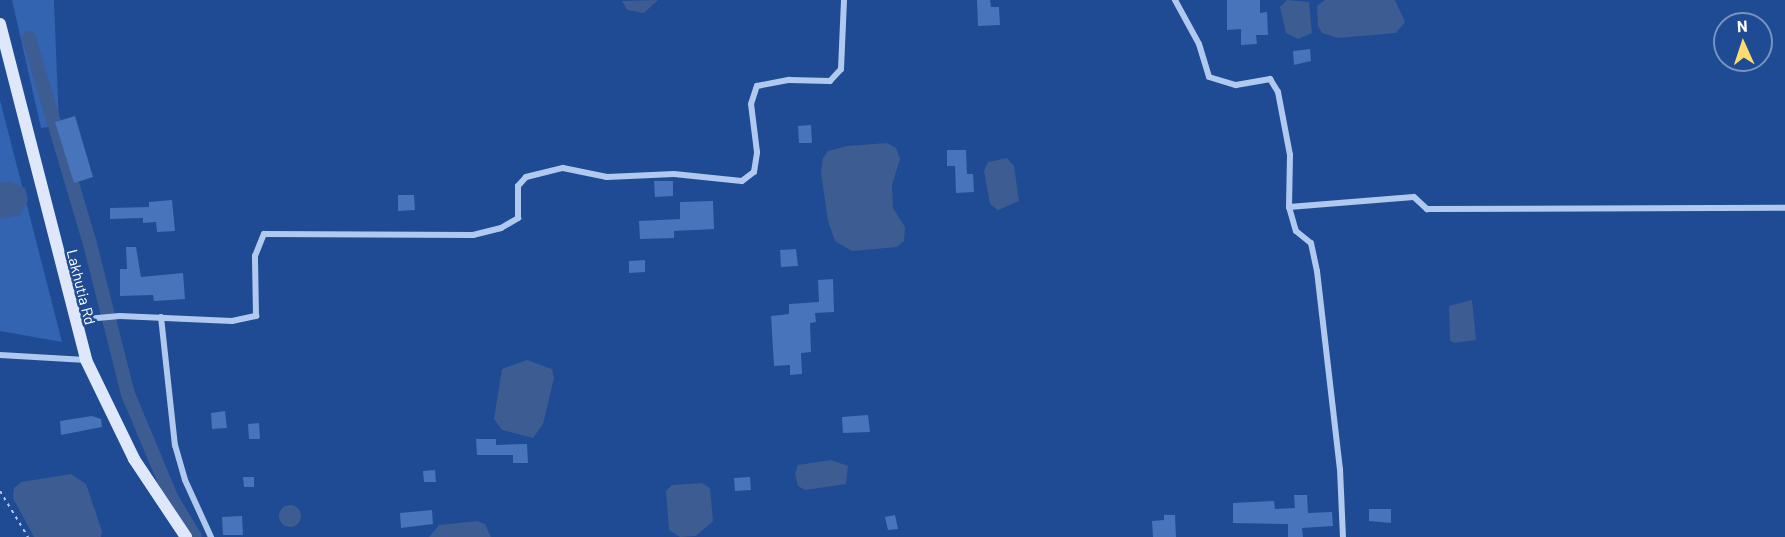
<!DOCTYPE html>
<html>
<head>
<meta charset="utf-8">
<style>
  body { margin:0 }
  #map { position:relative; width:1785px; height:537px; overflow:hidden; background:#1e4b93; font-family:Barlow,sans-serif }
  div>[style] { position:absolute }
  .green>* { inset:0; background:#3264b1 }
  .water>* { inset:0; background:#3d5c91 }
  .round { border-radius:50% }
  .canal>* { height:14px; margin:-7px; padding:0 7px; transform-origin:7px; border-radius:7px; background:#3d5c91 }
  .building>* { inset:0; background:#4774ba }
  .path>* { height:2px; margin-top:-1px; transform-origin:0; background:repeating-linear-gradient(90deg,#b1c9ee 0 3px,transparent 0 7.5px) }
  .street>* { height:6px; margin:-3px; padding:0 3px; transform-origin:3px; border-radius:3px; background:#b1c9ee }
  .secondary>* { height:12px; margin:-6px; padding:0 6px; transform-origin:6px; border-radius:6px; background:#dee8fa }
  span { translate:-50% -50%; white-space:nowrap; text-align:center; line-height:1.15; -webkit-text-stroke:5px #1e4b93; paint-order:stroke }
  .street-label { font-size:15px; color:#fff }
  .north { position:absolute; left:1713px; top:12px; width:60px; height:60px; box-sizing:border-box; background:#1e4b93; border:2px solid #7893be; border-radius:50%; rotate:357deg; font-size:16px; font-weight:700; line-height:24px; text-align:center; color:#fff }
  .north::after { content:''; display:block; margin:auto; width:21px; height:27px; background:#fcdc71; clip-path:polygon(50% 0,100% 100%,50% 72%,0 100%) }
</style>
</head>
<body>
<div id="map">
  <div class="green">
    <i style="clip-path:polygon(12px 0,54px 0,59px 126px,41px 128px)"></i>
    <i style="clip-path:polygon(0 100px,62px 342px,0 331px)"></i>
  </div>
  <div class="water">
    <i style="clip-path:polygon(658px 0,644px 13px,627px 10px,622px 1px)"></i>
    <i style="clip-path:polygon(1287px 0,1309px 2px,1312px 33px,1298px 39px,1286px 33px,1280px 7px)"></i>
    <i style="clip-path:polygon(1325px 0,1395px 0,1405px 22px,1396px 33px,1338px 38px,1322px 33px,1318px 26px,1317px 6px)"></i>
    <i style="clip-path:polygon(887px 143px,896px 148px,900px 159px,892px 185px,893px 208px,905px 227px,904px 241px,897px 247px,852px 251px,835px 241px,828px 221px,821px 173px,823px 158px,828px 151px,847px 146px)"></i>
    <i style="clip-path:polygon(1007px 158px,1014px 166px,1019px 201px,998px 210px,990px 204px,984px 171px,988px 162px)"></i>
    <i style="clip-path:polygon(10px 181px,25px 188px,28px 200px,20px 215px,0 219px,0 183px)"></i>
    <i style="clip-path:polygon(1472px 300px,1476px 340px,1454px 343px,1450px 340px,1449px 306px)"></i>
    <i style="clip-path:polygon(527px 360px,552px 369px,554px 378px,543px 424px,533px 438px,502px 430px,494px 419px,502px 369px)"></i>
    <i style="clip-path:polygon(831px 460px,848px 466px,846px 484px,805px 490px,798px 486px,795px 474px,798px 465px)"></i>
    <i style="clip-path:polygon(71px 474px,86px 484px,102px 531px,101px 537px,34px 537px,13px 498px,14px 488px,21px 482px)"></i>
    <i style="clip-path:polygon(702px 483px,710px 488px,713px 521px,696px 536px,680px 537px,669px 530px,666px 491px,672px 485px)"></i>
    <i class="round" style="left:279px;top:505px;width:22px;height:22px"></i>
    <i style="clip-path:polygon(477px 521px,485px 524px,491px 537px,429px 537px,439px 525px)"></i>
  </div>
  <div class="canal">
    <i style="left:29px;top:38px;width:211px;rotate:73.5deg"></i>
    <i style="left:89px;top:240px;width:159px;rotate:75.8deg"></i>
    <i style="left:128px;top:394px;width:114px;rotate:67.3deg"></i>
    <i style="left:172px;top:499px;width:44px;rotate:58.8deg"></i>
  </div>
  <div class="building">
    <i style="clip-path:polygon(977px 0,990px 0,991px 7px,999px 7px,1000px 25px,978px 26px)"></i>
    <i style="clip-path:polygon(1227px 0,1260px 0,1260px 13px,1267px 12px,1268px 35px,1256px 35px,1257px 44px,1241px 45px,1241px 29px,1227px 30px)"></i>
    <i style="clip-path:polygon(1310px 49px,1311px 61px,1294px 65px,1293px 51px)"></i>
    <i style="clip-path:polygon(75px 116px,93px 177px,74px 183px,55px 122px)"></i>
    <i style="clip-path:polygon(811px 125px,812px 143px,799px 143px,798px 126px)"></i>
    <i style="clip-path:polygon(947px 150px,966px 150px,967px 174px,973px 174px,974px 192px,956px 193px,955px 166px,947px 166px)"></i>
    <i style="clip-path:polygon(654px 181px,673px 181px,673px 196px,655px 197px)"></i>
    <i style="clip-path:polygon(398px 195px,414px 195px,415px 210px,398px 211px)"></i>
    <i style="clip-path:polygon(172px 200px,175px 231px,157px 232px,156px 222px,143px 223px,143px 218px,110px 219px,110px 208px,149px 207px,149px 202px)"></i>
    <i style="clip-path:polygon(713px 201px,714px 229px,674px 231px,674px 238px,640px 239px,639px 221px,680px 219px,680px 202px)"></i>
    <i style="clip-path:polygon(126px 247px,136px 247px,141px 277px,183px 273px,185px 299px,154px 301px,153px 295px,120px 296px,120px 269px,127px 269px)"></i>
    <i style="clip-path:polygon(796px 249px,798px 266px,781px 267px,780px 250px)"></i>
    <i style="clip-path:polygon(645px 260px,645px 272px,629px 273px,629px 261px)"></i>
    <i style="clip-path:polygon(833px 279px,834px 312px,815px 313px,816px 322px,810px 323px,811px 352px,801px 353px,802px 374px,790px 375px,790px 365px,774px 366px,771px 316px,789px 314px,789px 304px,819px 302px,818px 280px)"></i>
    <i style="clip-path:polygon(225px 411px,227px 428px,212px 429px,211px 413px)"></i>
    <i style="clip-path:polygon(868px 415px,870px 432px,843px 433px,842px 417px)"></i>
    <i style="clip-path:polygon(92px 416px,101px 419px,102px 427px,61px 435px,60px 421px)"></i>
    <i style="clip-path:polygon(259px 423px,260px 439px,249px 439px,248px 424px)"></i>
    <i style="clip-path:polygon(476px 439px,496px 439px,496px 445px,527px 444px,528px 463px,513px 463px,513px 455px,477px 455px)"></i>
    <i style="clip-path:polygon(435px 470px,436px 482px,424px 482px,423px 471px)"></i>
    <i style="clip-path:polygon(243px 477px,254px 477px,254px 487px,244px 487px)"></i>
    <i style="clip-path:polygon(750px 477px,751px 490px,735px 491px,734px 478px)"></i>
    <i style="clip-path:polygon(1294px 495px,1307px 495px,1308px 513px,1332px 512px,1333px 526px,1302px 528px,1303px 537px,1288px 537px,1288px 524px,1233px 523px,1233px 503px,1274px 501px,1275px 509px,1295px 508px)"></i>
    <i style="clip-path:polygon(1369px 509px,1391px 509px,1391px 523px,1369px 521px)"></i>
    <i style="clip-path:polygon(432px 510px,433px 524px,401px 528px,400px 513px)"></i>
    <i style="clip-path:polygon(895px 515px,898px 529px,888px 530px,885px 517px)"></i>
    <i style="clip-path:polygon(1164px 515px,1175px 515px,1176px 537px,1153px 537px,1152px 521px,1164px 520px)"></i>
    <i style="clip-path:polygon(242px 516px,243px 535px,223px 535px,222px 517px)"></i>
  </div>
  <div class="path">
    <i style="left:0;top:491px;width:54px;rotate:58.7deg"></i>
  </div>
  <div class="street">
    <i style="left:1175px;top:0;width:50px;rotate:61.4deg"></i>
    <i style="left:1199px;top:44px;width:34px;rotate:73deg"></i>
    <i style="left:1209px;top:77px;width:28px;rotate:17deg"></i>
    <i style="left:1236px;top:85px;width:35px;rotate:-10deg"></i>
    <i style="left:1270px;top:79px;width:15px;rotate:58deg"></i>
    <i style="left:1278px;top:92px;width:64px;rotate:79.2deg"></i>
    <i style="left:1290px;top:155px;width:52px;rotate:91.1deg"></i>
    <i style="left:1289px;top:207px;width:25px;rotate:74deg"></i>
    <i style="left:1296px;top:231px;width:19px;rotate:39deg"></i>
    <i style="left:1311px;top:243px;width:29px;rotate:78deg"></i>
    <i style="left:1317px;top:271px;width:199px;rotate:83.4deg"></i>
    <i style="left:1340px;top:469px;width:68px;rotate:87.5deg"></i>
    <i style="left:1289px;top:207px;width:125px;rotate:-4.6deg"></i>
    <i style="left:1414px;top:197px;width:18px;rotate:43deg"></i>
    <i style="left:1427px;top:209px;width:358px;rotate:-0.2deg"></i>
    <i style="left:161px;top:317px;width:129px;rotate:83.8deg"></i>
    <i style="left:175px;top:445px;width:36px;rotate:74deg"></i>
    <i style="left:185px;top:480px;width:63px;rotate:65.5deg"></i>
    <i style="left:75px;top:320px;width:45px;rotate:-5.1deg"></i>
    <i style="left:120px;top:316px;width:112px;rotate:2.6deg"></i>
    <i style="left:232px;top:321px;width:25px;rotate:-12deg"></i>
    <i style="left:256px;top:316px;width:60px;rotate:-91deg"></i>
    <i style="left:255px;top:256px;width:24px;rotate:-68deg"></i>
    <i style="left:264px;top:234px;width:209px;rotate:0.3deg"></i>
    <i style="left:473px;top:235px;width:29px;rotate:-14deg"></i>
    <i style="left:501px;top:228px;width:20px;rotate:-30deg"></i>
    <i style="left:518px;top:218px;width:32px;rotate:-90deg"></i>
    <i style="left:518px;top:186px;width:12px;rotate:-48deg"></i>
    <i style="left:526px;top:177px;width:38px;rotate:-14deg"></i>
    <i style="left:563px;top:168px;width:45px;rotate:11.6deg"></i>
    <i style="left:607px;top:177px;width:67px;rotate:-2.6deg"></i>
    <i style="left:674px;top:174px;width:68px;rotate:5.9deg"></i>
    <i style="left:742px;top:181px;width:15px;rotate:-37deg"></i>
    <i style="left:754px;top:172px;width:20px;rotate:-81deg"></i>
    <i style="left:757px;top:152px;width:48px;rotate:-97.1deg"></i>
    <i style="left:751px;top:104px;width:19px;rotate:-72deg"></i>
    <i style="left:757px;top:86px;width:33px;rotate:-11deg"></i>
    <i style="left:789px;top:80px;width:41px;rotate:1.4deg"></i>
    <i style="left:830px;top:81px;width:16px;rotate:-47deg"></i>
    <i style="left:841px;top:69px;width:69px;rotate:-87.5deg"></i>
    <i style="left:0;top:355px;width:86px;rotate:3.3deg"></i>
  </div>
  <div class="secondary">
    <i style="left:0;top:24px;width:347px;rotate:75.6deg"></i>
    <i style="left:86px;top:360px;width:110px;rotate:64.1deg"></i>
    <i style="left:134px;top:459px;width:94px;rotate:56.3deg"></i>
  </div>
  <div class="street-label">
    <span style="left:81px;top:287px;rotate:76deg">Lakhutia Rd</span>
  </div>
  <div class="north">N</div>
</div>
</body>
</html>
